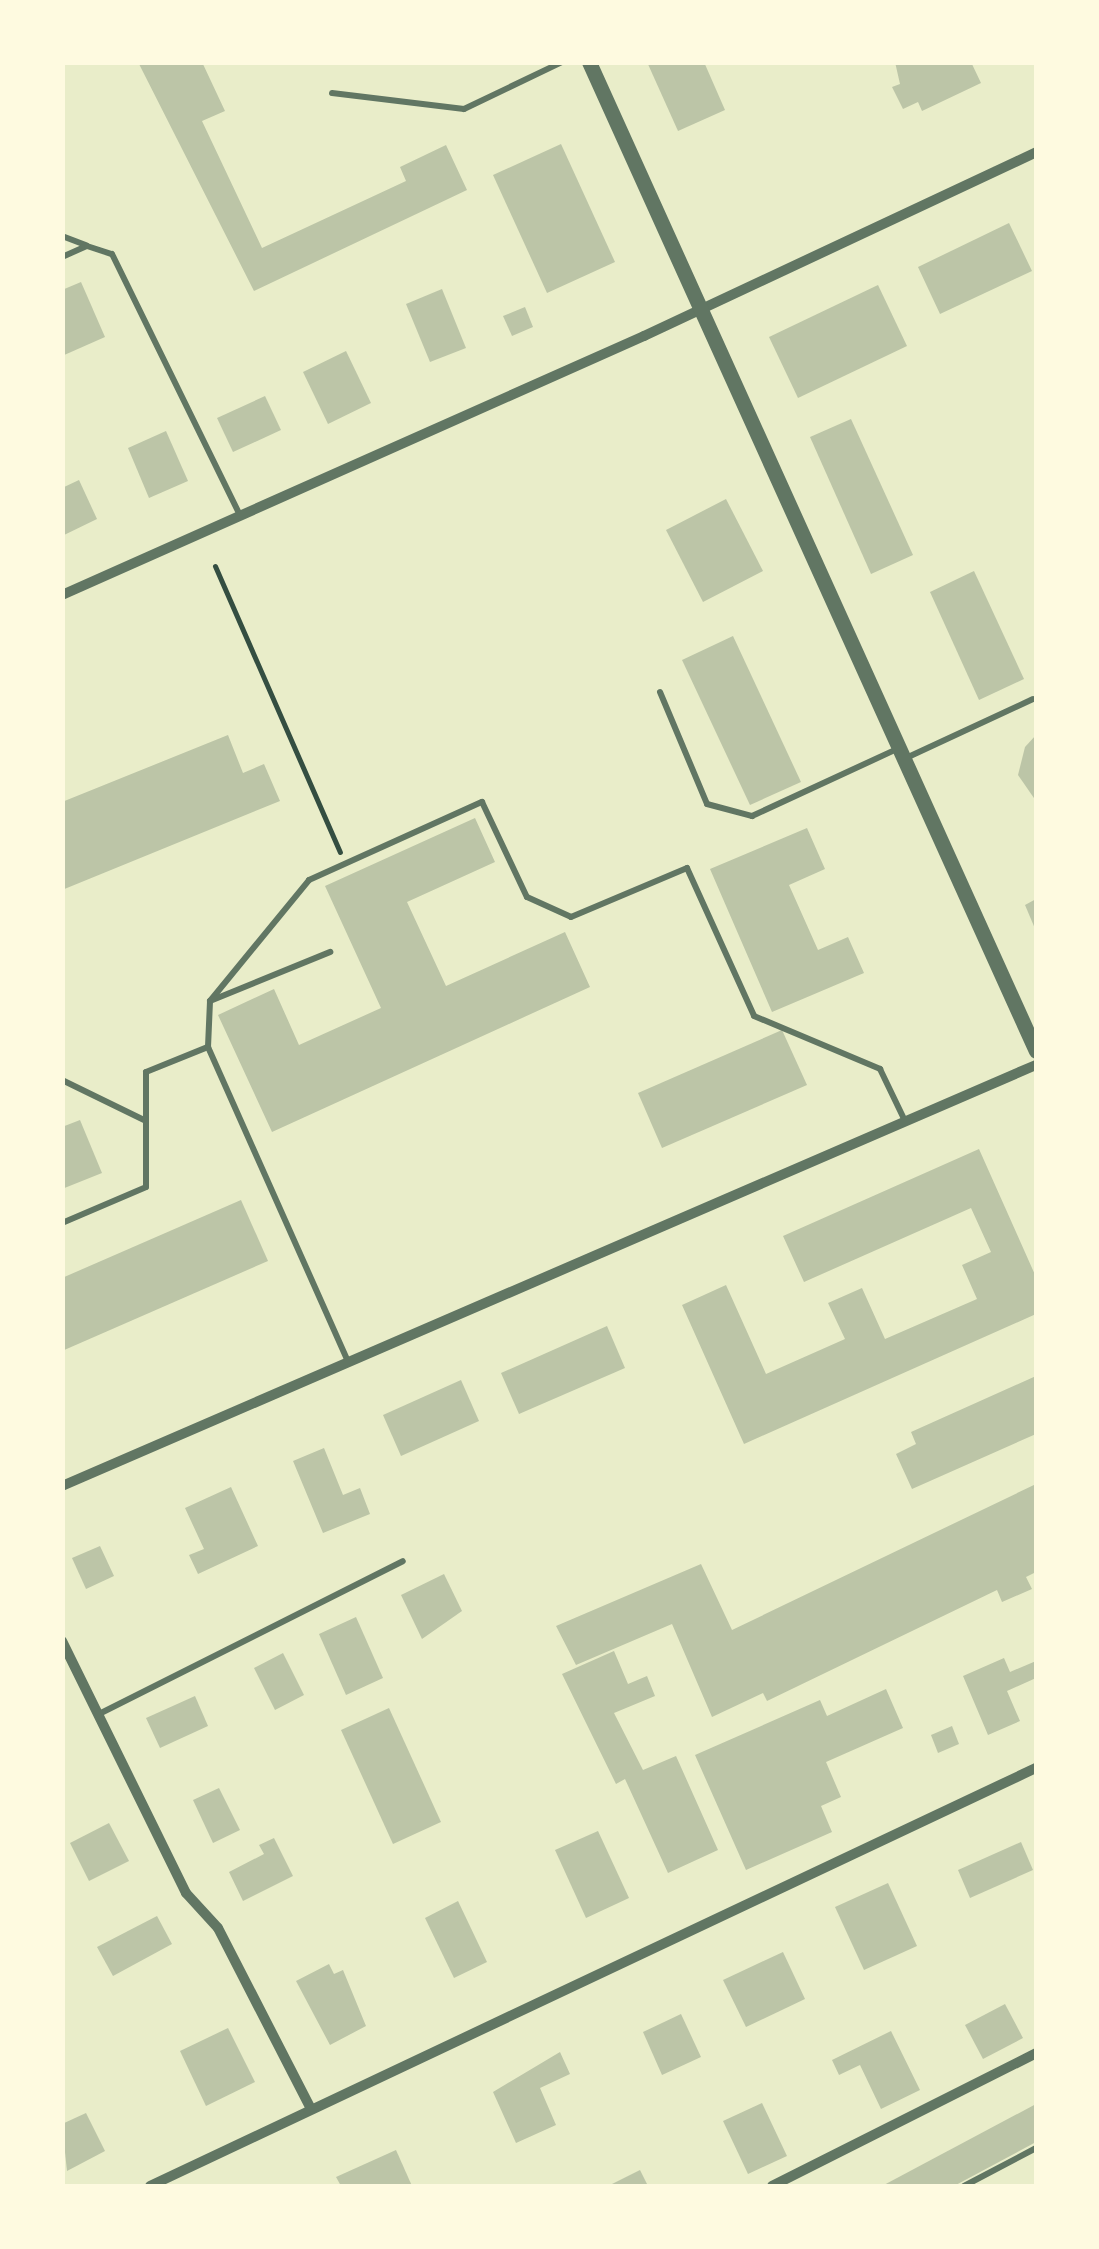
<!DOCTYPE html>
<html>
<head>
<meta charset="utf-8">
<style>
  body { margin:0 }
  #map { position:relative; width:1099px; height:2249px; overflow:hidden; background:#e9edc9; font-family:"Golos Text",sans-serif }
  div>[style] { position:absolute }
  .building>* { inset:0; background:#bcc5a7 }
  .path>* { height:5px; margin:-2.5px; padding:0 2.5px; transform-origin:2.5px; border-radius:2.5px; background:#344e41 }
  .service>* { height:6px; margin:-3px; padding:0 3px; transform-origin:3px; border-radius:3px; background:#617663 }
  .minor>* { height:10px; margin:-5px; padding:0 5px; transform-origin:5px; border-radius:5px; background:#617663 }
  .tertiary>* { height:15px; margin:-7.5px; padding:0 7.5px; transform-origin:7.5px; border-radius:7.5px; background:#617663 }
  span { translate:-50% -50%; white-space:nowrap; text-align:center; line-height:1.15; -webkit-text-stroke:8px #fefae0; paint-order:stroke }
  .frame { position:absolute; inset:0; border:65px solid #fefae0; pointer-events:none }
</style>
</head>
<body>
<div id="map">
  <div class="building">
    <i style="clip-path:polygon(138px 62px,202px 62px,225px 111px,202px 121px,262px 248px,406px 181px,400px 167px,446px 145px,467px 190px,254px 291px)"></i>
    <i style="clip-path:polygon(647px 62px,704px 62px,725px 110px,678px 131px)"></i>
    <i style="clip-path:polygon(971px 62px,981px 83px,922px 111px,918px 102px,903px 109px,892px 87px,900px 84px,895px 62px)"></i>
    <i style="clip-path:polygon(561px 144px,615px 262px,547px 293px,493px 175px)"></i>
    <i style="clip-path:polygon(1009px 223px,1032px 271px,940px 314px,918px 267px)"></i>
    <i style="clip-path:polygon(81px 282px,105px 337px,62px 356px,62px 290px)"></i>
    <i style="clip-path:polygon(878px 285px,907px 346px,798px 398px,769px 337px)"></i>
    <i style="clip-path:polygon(442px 289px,466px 348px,430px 362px,406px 304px)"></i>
    <i style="clip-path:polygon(525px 307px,533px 327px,512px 336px,503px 316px)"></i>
    <i style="clip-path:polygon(346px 351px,371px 403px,328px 424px,303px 372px)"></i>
    <i style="clip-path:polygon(265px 396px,281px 430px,233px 452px,217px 418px)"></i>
    <i style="clip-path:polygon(851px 419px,913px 555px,871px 574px,810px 437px)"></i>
    <i style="clip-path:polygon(166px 431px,188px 481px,149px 498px,128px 448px)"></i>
    <i style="clip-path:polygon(79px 480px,97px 519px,62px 536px,62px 488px)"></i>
    <i style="clip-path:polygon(726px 499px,763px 571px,703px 602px,666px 530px)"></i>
    <i style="clip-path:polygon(974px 571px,1024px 679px,979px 700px,930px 592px)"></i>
    <i style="clip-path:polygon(733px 636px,801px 782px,750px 805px,682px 660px)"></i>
    <i style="clip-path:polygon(228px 735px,243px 773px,264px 764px,280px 801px,62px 890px,62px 802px)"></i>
    <i style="clip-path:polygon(1036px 735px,1036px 801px,1018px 775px,1025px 747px)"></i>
    <i style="clip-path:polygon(475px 818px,495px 862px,407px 902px,446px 986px,565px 932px,590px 987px,272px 1132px,218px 1015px,274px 989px,299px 1045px,381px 1008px,325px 886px)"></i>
    <i style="clip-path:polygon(807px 828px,825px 869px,789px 885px,818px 950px,848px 937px,864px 973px,772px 1012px,710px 869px)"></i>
    <i style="clip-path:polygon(1036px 899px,1036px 931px,1025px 905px)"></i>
    <i style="clip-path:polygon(782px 1030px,807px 1085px,662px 1148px,638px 1093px)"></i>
    <i style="clip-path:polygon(80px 1120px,102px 1173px,62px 1189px,62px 1127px)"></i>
    <i style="clip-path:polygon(979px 1149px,1036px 1277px,1036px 1314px,744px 1444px,682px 1305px,726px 1285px,766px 1374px,845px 1339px,828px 1303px,862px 1288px,885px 1339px,977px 1299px,962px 1265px,991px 1252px,971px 1208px,804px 1282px,783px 1236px)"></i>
    <i style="clip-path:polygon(241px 1200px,268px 1261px,62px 1351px,62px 1278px)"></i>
    <i style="clip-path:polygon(607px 1326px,625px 1368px,519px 1414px,501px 1373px)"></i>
    <i style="clip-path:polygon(1036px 1376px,1036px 1434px,912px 1489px,896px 1454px,916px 1444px,911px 1432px)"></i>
    <i style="clip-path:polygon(461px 1380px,479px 1421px,401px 1456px,383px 1415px)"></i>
    <i style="clip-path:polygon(324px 1448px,343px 1495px,360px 1488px,370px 1514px,323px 1533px,293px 1461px)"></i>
    <i style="clip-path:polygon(1036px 1484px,1036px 1572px,1026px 1577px,1032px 1589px,1002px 1602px,997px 1590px,767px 1701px,763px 1693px,712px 1717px,672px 1624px,576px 1665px,556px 1626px,701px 1564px,732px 1630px)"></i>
    <i style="clip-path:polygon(231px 1487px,258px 1546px,198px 1574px,189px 1555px,204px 1549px,185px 1508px)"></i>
    <i style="clip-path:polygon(100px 1546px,114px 1576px,86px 1589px,72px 1558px)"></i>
    <i style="clip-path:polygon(444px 1574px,462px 1611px,422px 1639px,401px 1595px)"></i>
    <i style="clip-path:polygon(356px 1617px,383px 1678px,346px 1695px,319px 1634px)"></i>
    <i style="clip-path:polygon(614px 1651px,628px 1684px,647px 1676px,655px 1696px,614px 1713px,643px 1770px,676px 1756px,718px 1850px,668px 1873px,625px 1779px,616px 1784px,562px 1674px)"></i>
    <i style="clip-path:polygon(283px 1653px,304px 1695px,275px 1710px,254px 1668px)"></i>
    <i style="clip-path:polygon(1004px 1658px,1010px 1672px,1036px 1661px,1036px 1678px,1007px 1691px,1020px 1721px,988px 1735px,963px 1676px)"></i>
    <i style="clip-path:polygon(886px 1689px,903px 1728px,826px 1762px,841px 1797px,821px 1806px,832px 1832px,746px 1870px,695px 1755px,820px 1700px,827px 1716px)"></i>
    <i style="clip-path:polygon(195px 1696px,208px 1726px,160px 1748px,146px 1718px)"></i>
    <i style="clip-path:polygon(389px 1708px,441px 1822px,393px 1844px,341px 1730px)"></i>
    <i style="clip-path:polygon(952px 1726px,959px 1744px,938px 1753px,931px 1735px)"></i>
    <i style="clip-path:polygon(219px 1788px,240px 1830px,213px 1843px,193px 1800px)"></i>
    <i style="clip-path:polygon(109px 1823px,129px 1861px,89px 1881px,70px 1843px)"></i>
    <i style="clip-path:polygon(598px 1831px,629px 1898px,586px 1918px,555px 1850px)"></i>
    <i style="clip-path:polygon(274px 1838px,293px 1876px,243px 1901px,229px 1872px,264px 1854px,259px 1845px)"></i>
    <i style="clip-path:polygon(1021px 1842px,1033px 1870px,970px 1898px,958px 1870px)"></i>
    <i style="clip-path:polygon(888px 1883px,917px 1946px,864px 1970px,835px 1907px)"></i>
    <i style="clip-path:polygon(458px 1901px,487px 1962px,454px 1978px,425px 1918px)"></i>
    <i style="clip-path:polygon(157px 1916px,172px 1944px,113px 1976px,97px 1947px)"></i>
    <i style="clip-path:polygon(783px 1952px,805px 1999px,746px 2027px,723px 1980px)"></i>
    <i style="clip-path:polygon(329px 1964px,334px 1974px,343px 1970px,366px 2026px,330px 2045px,296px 1981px)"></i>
    <i style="clip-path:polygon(1005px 2004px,1023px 2038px,983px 2059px,965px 2025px)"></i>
    <i style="clip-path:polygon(681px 2014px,701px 2057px,662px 2075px,643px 2032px)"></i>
    <i style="clip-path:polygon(228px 2028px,255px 2082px,206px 2106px,180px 2051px)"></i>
    <i style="clip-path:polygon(891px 2031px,920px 2090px,881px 2109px,860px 2065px,839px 2075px,832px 2060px)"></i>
    <i style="clip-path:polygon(560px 2052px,570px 2074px,540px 2088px,556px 2125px,516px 2143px,493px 2092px)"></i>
    <i style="clip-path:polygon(762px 2103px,787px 2156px,748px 2174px,723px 2121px)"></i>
    <i style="clip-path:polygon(1036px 2104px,1036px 2142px,954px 2186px,882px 2186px)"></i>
    <i style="clip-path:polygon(86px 2113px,105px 2151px,67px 2171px,62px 2124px)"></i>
    <i style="clip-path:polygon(396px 2150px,412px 2186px,341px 2186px,336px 2177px)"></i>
    <i style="clip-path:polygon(640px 2170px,648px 2186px,608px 2186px)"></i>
  </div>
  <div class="path">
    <i style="left:215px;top:566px;width:312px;rotate:66.4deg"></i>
  </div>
  <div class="service">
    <i style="left:332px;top:93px;width:133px;rotate:6.9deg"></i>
    <i style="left:464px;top:109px;width:109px;rotate:-25.6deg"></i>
    <i style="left:62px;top:236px;width:26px;rotate:21deg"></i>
    <i style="left:62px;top:257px;width:27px;rotate:-24deg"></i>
    <i style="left:87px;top:246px;width:26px;rotate:18deg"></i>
    <i style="left:112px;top:254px;width:291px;rotate:63.9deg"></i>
    <i style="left:660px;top:692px;width:121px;rotate:67.2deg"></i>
    <i style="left:707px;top:804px;width:47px;rotate:14.9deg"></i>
    <i style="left:752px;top:816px;width:160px;rotate:-24.8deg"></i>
    <i style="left:906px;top:758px;width:140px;rotate:-24.9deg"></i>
    <i style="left:210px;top:1001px;width:156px;rotate:-50.7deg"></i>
    <i style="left:309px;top:880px;width:190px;rotate:-24.3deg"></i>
    <i style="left:482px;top:802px;width:105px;rotate:64.7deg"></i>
    <i style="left:527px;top:897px;width:48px;rotate:24.4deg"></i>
    <i style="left:571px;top:917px;width:126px;rotate:-22.9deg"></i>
    <i style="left:687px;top:868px;width:162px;rotate:65.6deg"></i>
    <i style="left:754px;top:1016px;width:137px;rotate:22.8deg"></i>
    <i style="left:880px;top:1069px;width:58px;rotate:64.3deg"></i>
    <i style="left:208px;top:1047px;width:46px;rotate:-87.5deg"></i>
    <i style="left:210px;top:1001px;width:130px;rotate:-22.2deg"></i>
    <i style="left:62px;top:1080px;width:93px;rotate:26deg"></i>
    <i style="left:62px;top:1223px;width:91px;rotate:-23.2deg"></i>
    <i style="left:146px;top:1187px;width:115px;rotate:-90deg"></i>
    <i style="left:146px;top:1072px;width:67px;rotate:-22deg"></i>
    <i style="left:208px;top:1047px;width:345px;rotate:66deg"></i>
    <i style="left:99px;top:1714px;width:340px;rotate:-26.7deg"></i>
    <i style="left:964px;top:2186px;width:81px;rotate:-27.8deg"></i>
  </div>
  <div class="minor">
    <i style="left:62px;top:595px;width:637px;rotate:-23.99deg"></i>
    <i style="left:644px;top:336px;width:433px;rotate:-25.1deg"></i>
    <i style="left:62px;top:1486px;width:1061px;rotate:-23.38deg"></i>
    <i style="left:62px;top:1641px;width:281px;rotate:63.8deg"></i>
    <i style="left:186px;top:1893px;width:47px;rotate:47.6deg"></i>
    <i style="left:218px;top:1928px;width:201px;rotate:62.8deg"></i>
    <i style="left:150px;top:2186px;width:980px;rotate:-25.26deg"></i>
    <i style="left:772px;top:2186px;width:296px;rotate:-26.7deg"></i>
  </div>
  <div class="tertiary">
    <i style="left:589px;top:62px;width:1085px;rotate:65.68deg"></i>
  </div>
  <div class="frame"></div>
</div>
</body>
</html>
